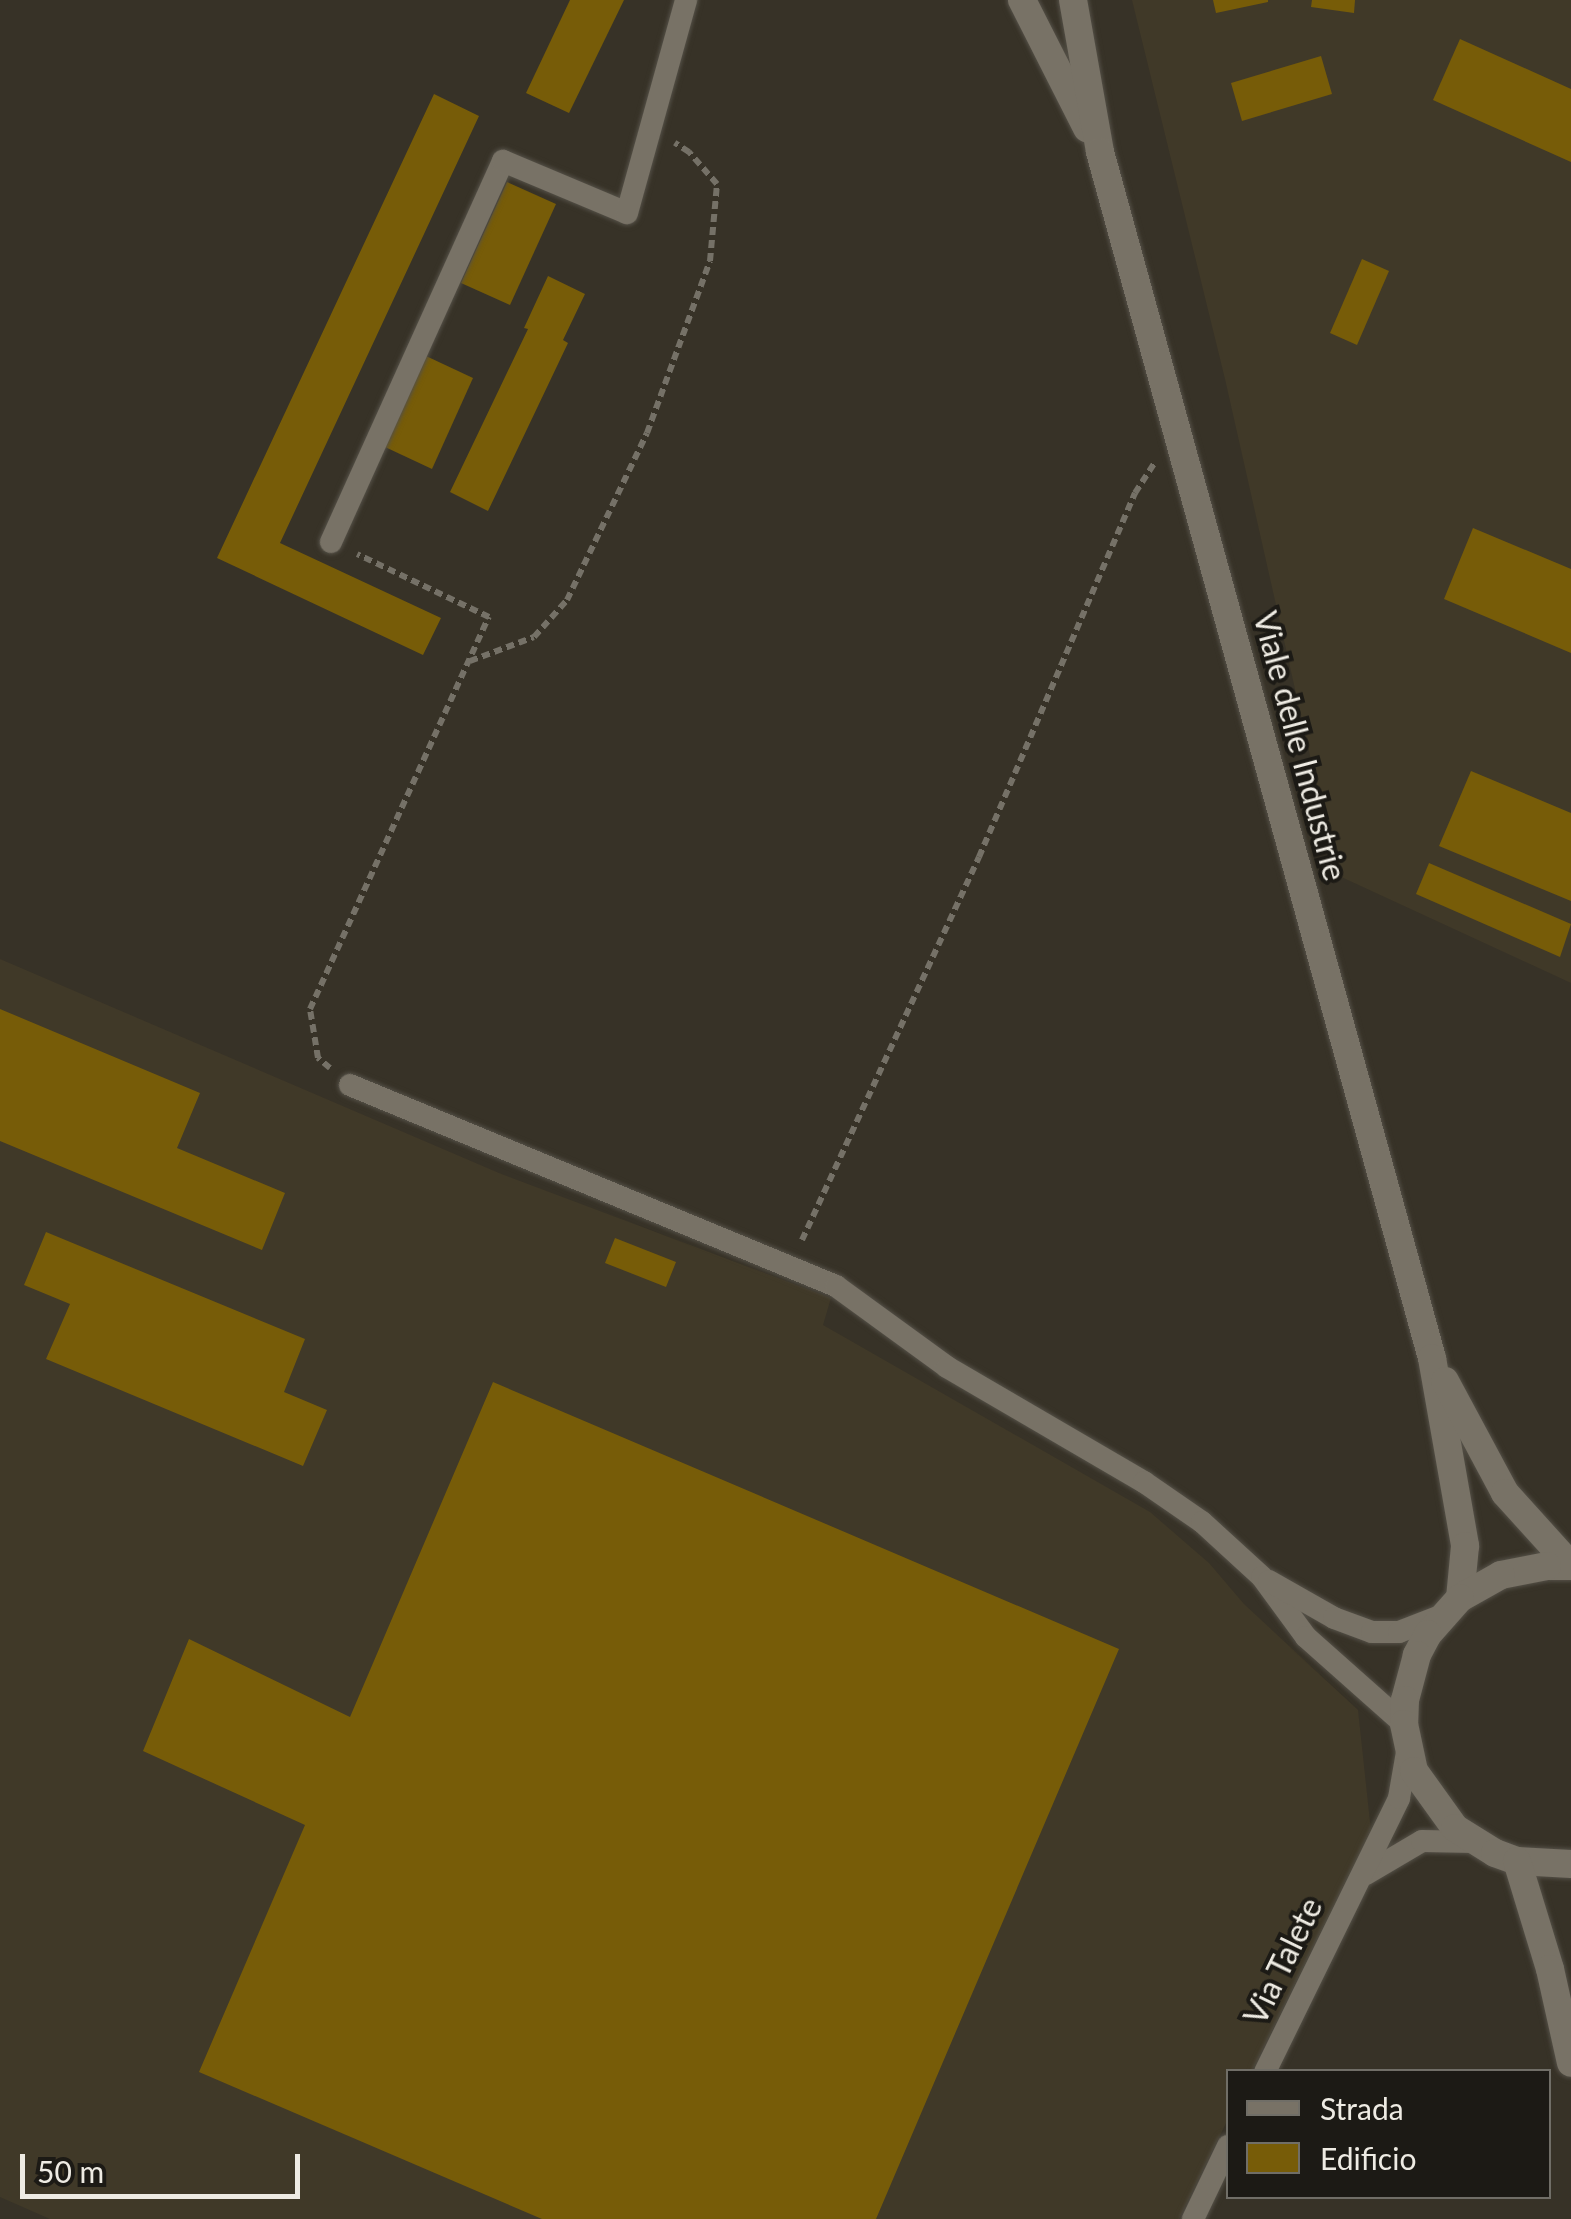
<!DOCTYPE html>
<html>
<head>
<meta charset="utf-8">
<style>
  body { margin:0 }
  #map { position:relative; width:1571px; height:2219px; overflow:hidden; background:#373227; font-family:Lato,sans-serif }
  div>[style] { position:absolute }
  .built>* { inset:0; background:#403928 }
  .building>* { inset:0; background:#775c08 }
  .path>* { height:6px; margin-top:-3px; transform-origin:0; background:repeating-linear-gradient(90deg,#757167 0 8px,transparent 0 13px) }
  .roads { filter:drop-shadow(0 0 2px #545047) drop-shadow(0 0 2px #545047) }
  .service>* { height:22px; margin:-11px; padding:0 11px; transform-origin:11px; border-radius:11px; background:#787266 }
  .secondary>* { height:28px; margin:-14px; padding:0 14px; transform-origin:14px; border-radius:14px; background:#787266 }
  span { translate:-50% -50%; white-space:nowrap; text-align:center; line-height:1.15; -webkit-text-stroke:8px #1c1a15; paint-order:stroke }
  .street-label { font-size:32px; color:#eeebe3 }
  .legend { position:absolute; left:1226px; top:2069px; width:325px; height:130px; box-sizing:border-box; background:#1c1a15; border:2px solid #706e67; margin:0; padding:12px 18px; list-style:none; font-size:30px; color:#eeebe3 }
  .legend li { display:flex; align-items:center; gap:20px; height:50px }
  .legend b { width:50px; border:2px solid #706e67 }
  .scale { position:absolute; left:20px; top:2154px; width:280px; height:45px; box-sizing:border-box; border:5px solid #eeebe3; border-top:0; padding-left:12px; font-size:30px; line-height:35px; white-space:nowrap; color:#eeebe3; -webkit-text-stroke:8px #1c1a15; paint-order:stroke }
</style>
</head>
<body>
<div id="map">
  <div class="built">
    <i style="clip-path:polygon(1132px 0,1571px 0,1571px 983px,1337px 875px,1225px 379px)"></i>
    <i style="clip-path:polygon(0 959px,499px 1173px,831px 1298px,823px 1325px,1150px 1512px,1209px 1563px,1244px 1604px,1358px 1710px,1371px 1831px,1252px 2071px,1228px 2072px,1228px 2119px,1179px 2219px,50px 2219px,0 2197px)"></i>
  </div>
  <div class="building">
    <i style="clip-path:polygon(570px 0,624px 0,569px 113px,526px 93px)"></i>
    <i style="clip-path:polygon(1213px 0,1268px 0,1268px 2px,1216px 13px)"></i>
    <i style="clip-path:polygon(1312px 0,1355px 0,1354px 13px,1311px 7px)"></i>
    <i style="clip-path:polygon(1460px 39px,1571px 89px,1571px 162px,1433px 100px)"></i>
    <i style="clip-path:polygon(1321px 56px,1332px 94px,1242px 121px,1231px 83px)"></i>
    <i style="clip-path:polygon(434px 94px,479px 116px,280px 543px,441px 618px,423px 655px,217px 558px)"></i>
    <i style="clip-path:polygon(507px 182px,556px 204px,510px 305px,461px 283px)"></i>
    <i style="clip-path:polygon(1362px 259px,1389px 271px,1357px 345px,1330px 333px)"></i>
    <i style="clip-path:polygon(548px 276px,585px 294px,563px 340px,568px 343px,488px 511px,450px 492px,528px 329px,524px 328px)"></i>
    <i style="clip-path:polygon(426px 356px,473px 378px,432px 469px,385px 447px)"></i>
    <i style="clip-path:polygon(1473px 528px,1571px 569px,1571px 653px,1444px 599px)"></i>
    <i style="clip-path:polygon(1471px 771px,1571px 813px,1571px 901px,1439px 846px)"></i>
    <i style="clip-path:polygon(1429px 863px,1571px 924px,1560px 957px,1416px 894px)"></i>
    <i style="clip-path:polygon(0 1009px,200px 1093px,177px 1148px,285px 1193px,262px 1250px,0 1141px)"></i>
    <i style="clip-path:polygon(46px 1232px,305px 1339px,284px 1392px,327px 1410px,303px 1466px,46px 1359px,70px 1304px,24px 1285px)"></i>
    <i style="clip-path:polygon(615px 1238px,676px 1262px,666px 1287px,605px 1263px)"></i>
    <i style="clip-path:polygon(493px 1382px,1119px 1649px,876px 2219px,542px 2219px,199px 2072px,305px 1825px,143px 1751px,189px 1639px,350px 1717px)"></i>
  </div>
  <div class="path">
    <i style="left:470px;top:661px;width:68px;rotate:-20.6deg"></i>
    <i style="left:534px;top:637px;width:50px;rotate:-48.3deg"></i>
    <i style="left:567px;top:600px;width:185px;rotate:-64.4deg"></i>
    <i style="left:647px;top:433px;width:183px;rotate:-69.9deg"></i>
    <i style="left:710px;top:261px;width:77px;rotate:-84.8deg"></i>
    <i style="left:717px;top:184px;width:43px;rotate:-131.2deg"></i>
    <i style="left:689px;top:152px;width:17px;rotate:-147deg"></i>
    <i style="left:330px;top:1068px;width:16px;rotate:-140deg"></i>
    <i style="left:318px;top:1058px;width:50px;rotate:-99.3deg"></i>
    <i style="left:310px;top:1009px;width:431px;rotate:-65.5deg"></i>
    <i style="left:489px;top:617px;width:146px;rotate:-154.5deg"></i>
    <i style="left:802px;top:1240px;width:422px;rotate:-65.2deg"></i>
    <i style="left:979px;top:857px;width:396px;rotate:-66.8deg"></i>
    <i style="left:1135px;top:493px;width:35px;rotate:-57deg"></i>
  </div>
  <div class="roads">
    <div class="service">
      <i style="left:331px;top:542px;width:418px;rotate:-65.7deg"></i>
      <i style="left:503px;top:161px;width:134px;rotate:22.8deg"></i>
      <i style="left:627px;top:213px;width:221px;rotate:-74.5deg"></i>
      <i style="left:350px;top:1085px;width:526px;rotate:22.47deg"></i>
      <i style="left:836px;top:1286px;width:137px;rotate:36.1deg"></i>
      <i style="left:947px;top:1367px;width:228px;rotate:30.3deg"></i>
      <i style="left:1144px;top:1482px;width:70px;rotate:34.6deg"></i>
      <i style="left:1202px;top:1522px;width:81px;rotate:42.5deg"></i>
      <i style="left:1262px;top:1577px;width:74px;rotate:53.7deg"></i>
      <i style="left:1306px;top:1637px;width:131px;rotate:41.6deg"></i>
      <i style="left:1269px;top:1581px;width:75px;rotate:29.6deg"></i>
      <i style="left:1334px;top:1618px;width:40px;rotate:20.2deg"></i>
      <i style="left:1372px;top:1632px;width:27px"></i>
      <i style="left:1399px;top:1632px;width:47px;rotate:-21.1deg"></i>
      <i style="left:1366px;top:1874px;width:65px;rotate:-30.5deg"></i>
      <i style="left:1422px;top:1841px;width:52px;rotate:1.1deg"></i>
      <i style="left:1265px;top:2072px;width:305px;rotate:-63.9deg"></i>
      <i style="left:1399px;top:1798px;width:47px;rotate:-80.1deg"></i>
      <i style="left:1193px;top:2219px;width:81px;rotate:-64.4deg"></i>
    </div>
    <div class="secondary">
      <i style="left:1022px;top:0;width:144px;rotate:63.1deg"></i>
      <i style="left:1073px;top:0;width:154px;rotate:79.9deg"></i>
      <i style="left:1100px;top:152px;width:1251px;rotate:74.61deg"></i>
      <i style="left:1432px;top:1358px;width:191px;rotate:80deg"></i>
      <i style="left:1465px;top:1546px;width:52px;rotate:95.5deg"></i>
      <i style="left:1445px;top:1381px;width:127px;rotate:61.8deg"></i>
      <i style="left:1505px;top:1493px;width:98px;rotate:47.9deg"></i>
      <i style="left:1571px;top:1566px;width:24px;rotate:180deg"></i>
      <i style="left:1547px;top:1566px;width:47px;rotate:168.9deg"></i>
      <i style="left:1501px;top:1575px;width:47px;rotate:150.7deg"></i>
      <i style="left:1460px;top:1598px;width:48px;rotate:131.6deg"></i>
      <i style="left:1428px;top:1634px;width:24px;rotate:118deg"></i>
      <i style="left:1417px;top:1655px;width:47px;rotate:104.9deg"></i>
      <i style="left:1405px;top:1700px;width:24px;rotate:92deg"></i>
      <i style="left:1404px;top:1724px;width:48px;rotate:78deg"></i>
      <i style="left:1414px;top:1771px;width:70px;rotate:54.3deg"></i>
      <i style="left:1455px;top:1828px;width:47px;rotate:32deg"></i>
      <i style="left:1495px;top:1853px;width:23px;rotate:20deg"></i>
      <i style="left:1517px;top:1861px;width:54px;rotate:3.2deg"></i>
      <i style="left:1517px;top:1861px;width:113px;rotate:73deg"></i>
      <i style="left:1550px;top:1969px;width:96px;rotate:77.4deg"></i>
    </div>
  </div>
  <div class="street-label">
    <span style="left:1300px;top:746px;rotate:75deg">Viale delle Industrie</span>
    <span style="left:1283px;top:1961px;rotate:-64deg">Via Talete</span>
  </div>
  <ul class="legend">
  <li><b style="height:12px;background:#787266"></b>Strada</li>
  <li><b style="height:28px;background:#775c08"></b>Edificio</li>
  </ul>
  <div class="scale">50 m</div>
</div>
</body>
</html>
